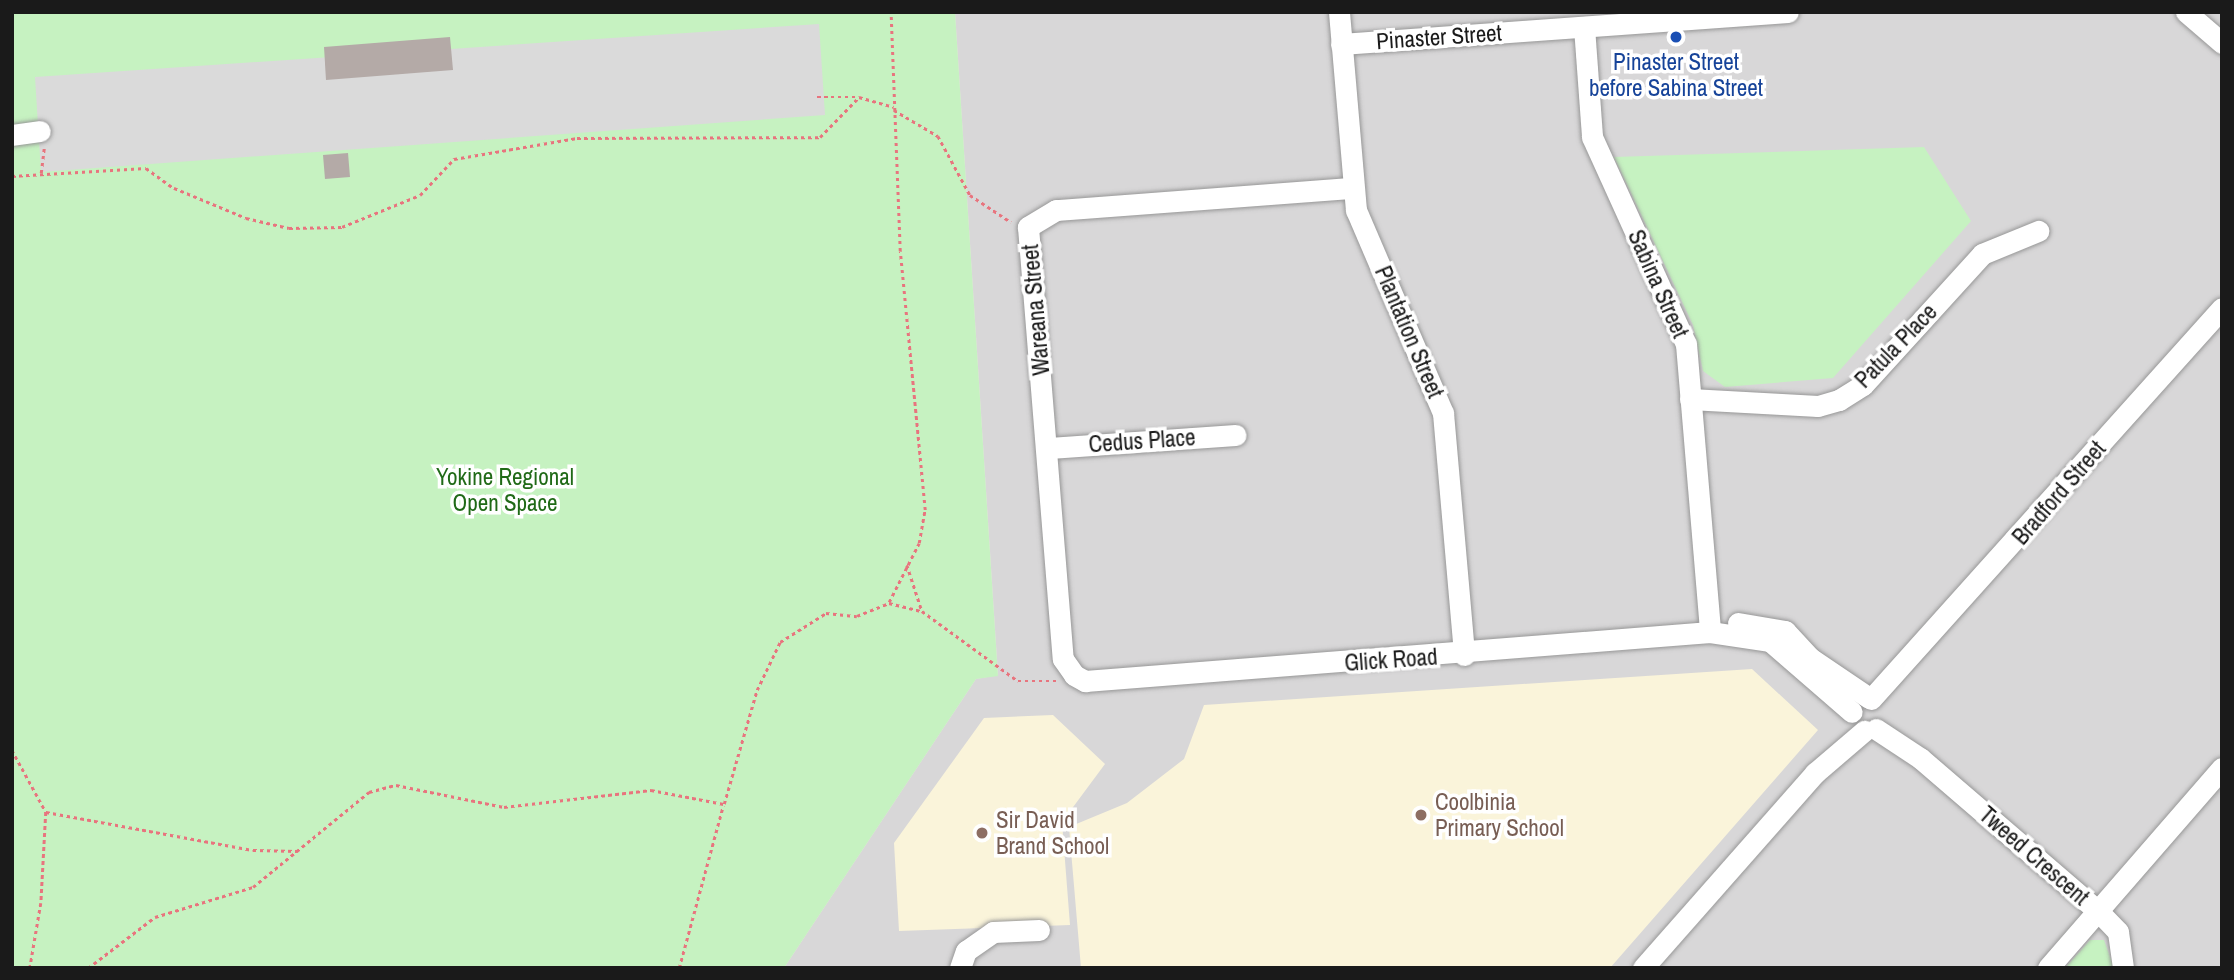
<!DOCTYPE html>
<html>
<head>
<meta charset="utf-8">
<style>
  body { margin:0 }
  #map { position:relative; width:2234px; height:980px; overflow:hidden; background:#ebe6e1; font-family:"Archivo Narrow",sans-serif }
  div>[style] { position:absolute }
  .residential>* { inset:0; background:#d8d7d8 }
  .education>* { inset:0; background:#faf4da }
  .park>* { inset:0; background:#c6f2c1 }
  .parking>* { inset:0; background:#dadada }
  .building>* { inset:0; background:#b4aaa7 }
  .path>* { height:2.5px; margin-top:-1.25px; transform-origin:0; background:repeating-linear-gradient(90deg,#e8747e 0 3.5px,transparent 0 7px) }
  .roads { filter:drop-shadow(0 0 2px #979797) drop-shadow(0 0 2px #979797) }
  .minor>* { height:21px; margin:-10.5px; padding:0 10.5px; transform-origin:10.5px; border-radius:10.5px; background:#fff }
  .dots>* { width:19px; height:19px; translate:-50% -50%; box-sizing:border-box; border:4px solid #fff; border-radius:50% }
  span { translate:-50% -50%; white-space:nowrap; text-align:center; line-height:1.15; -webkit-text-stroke:7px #fff; paint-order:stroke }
  .street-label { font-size:23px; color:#1a1a1a }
  .transit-label { font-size:23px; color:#164399 }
  .park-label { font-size:23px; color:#206a17 }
  .education-label { font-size:23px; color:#785e54 }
  .left { translate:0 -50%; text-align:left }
  .frame { position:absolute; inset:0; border:14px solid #1a1a1a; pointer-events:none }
</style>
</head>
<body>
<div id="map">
  <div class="residential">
    <i style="clip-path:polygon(955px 12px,2222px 12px,2222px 968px,784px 968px,976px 679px,998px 675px)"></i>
  </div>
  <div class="education">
    <i style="clip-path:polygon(1752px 669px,1818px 730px,1610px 968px,1081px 968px,1069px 827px,1127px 803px,1184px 759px,1204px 705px)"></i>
    <i style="clip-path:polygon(1053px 715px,1105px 764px,1062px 822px,1070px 925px,899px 931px,894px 843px,984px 718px)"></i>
  </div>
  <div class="park">
    <i style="clip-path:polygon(12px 12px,955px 12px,998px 676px,976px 679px,784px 968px,12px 968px)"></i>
    <i style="clip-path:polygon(1924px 147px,1971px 221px,1833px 378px,1725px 387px,1703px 371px,1693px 325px,1614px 157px)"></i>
    <i style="clip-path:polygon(2090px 940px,2104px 940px,2114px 968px,2065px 968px)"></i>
  </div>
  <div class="parking">
    <i style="clip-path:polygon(819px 24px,825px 115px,41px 172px,35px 77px)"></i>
  </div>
  <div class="building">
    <i style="clip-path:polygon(450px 37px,453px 70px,326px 80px,324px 47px)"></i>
    <i style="clip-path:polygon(348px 153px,350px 177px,325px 179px,323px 155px)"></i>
  </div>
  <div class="path">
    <i style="left:817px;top:97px;width:42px"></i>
    <i style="left:894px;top:110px;width:51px;rotate:30.6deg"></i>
    <i style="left:938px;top:136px;width:67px;rotate:61.5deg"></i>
    <i style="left:970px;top:195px;width:49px;rotate:33.4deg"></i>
    <i style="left:41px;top:173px;width:25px;rotate:-83deg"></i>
    <i style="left:12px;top:176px;width:134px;rotate:-3.4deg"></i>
    <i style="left:146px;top:168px;width:34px;rotate:36deg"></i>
    <i style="left:174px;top:188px;width:78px;rotate:22.6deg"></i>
    <i style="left:246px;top:218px;width:44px;rotate:13.1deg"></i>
    <i style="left:289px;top:228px;width:53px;rotate:-1.1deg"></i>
    <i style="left:342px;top:227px;width:84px;rotate:-22.3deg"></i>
    <i style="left:420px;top:195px;width:50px;rotate:-46.6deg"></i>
    <i style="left:454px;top:159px;width:125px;rotate:-9.7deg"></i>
    <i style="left:577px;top:138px;width:243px;rotate:-0.2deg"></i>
    <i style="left:820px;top:137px;width:56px;rotate:-45.7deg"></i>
    <i style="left:859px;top:97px;width:36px;rotate:16deg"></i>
    <i style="left:907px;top:565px;width:48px;rotate:71.9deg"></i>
    <i style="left:889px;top:602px;width:66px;rotate:-63deg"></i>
    <i style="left:919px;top:543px;width:34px;rotate:-80deg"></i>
    <i style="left:925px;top:510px;width:260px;rotate:-95.5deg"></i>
    <i style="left:900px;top:251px;width:239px;rotate:-92.2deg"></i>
    <i style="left:12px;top:750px;width:71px;rotate:61.3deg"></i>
    <i style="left:46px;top:812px;width:91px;rotate:93.1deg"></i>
    <i style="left:41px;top:903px;width:66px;rotate:99.6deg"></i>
    <i style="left:46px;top:812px;width:210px;rotate:10.4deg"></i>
    <i style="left:253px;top:850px;width:44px;rotate:1.3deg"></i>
    <i style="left:88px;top:968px;width:84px;rotate:-37.3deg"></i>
    <i style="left:155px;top:917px;width:102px;rotate:-17deg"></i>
    <i style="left:253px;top:887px;width:150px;rotate:-39.3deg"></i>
    <i style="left:369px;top:792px;width:28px;rotate:-15deg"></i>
    <i style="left:396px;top:785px;width:110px;rotate:11.5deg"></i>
    <i style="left:504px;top:807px;width:148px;rotate:-6.6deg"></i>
    <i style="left:651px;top:790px;width:74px;rotate:10.9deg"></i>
    <i style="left:724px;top:804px;width:119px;rotate:-73.9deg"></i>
    <i style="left:757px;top:690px;width:53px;rotate:-64.4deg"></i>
    <i style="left:780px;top:642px;width:54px;rotate:-32.2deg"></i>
    <i style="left:826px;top:613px;width:31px;rotate:6deg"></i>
    <i style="left:857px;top:616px;width:35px;rotate:-22deg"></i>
    <i style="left:889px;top:603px;width:34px;rotate:14deg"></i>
    <i style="left:922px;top:611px;width:119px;rotate:36.1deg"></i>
    <i style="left:1018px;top:681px;width:39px"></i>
    <i style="left:679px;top:968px;width:168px;rotate:-74.8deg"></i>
  </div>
  <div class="roads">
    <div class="minor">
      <i style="left:1339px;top:12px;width:199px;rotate:85.1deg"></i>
      <i style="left:1356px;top:210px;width:221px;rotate:66.8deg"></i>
      <i style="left:1443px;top:413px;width:243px;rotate:85deg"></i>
      <i style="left:2186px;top:12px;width:48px;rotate:40.7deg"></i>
      <i style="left:1584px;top:27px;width:110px;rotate:85.8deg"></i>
      <i style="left:1592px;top:137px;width:227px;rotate:65.6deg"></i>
      <i style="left:1686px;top:344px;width:289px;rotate:85.2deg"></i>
      <i style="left:1341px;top:44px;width:448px;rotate:-4.1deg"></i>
      <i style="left:12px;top:135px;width:28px;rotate:-8deg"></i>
      <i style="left:1350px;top:188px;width:295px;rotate:175.7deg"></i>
      <i style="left:1056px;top:210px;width:33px;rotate:149deg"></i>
      <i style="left:1028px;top:227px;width:433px;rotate:85.4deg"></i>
      <i style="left:1063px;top:659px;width:19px;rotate:55deg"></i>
      <i style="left:1074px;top:675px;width:13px;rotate:29deg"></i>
      <i style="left:1085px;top:681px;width:627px;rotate:-4.48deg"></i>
      <i style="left:1710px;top:632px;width:61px;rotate:8.5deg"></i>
      <i style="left:1770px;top:641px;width:108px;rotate:40.9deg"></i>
      <i style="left:1690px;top:399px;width:128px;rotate:3.1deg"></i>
      <i style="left:1818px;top:406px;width:22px;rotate:-16deg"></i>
      <i style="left:1839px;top:400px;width:28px;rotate:-32deg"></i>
      <i style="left:1863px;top:385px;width:177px;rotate:-47.7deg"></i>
      <i style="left:1982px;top:254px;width:61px;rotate:-22.3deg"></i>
      <i style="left:1049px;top:448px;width:187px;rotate:-4deg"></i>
      <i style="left:1738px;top:623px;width:48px;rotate:9.7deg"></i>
      <i style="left:1785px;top:631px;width:37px;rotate:47deg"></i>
      <i style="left:1810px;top:658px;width:71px;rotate:34.1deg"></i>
      <i style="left:1871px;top:699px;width:525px;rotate:-48.09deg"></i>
      <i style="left:1876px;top:729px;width:53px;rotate:33.4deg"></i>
      <i style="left:1920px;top:758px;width:235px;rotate:40.7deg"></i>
      <i style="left:2098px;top:911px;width:29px;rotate:46deg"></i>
      <i style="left:2118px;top:932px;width:36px;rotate:82deg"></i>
      <i style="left:960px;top:968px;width:18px;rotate:-71deg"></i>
      <i style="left:966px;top:951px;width:33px;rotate:-35deg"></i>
      <i style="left:993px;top:932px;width:46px;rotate:-2.5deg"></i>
      <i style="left:1643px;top:968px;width:260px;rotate:-48.6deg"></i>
      <i style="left:1815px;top:773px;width:65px;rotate:-40.6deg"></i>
      <i style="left:2048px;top:968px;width:265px;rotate:-49deg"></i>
    </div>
  </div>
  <div class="dots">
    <i style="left:1676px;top:37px;background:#1a4fb4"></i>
    <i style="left:1421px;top:815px;background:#8d6e63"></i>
    <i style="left:982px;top:833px;background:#8d6e63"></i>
  </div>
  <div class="street-label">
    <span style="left:1439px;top:37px;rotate:-4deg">Pinaster Street</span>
    <span style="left:1658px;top:284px;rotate:66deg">Sabina Street</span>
    <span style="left:1036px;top:310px;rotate:-95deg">Wareana Street</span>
    <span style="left:1409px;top:332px;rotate:67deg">Plantation Street</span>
    <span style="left:1896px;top:346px;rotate:-46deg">Patula Place</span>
    <span style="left:1142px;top:441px;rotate:-4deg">Cedus Place</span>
    <span style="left:2059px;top:493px;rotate:-49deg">Bradford Street</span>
    <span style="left:1391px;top:660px;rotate:-4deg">Glick Road</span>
    <span style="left:2034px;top:856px;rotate:41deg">Tweed Crescent</span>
  </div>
  <div class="transit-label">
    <span style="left:1676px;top:75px">Pinaster Street<br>before Sabina Street</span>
  </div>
  <div class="park-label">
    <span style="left:505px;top:490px">Yokine Regional<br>Open Space</span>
  </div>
  <div class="education-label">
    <span class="left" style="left:1435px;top:815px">Coolbinia<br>Primary School</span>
    <span class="left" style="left:996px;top:833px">Sir David<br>Brand School</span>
  </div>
  <div class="frame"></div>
</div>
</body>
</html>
